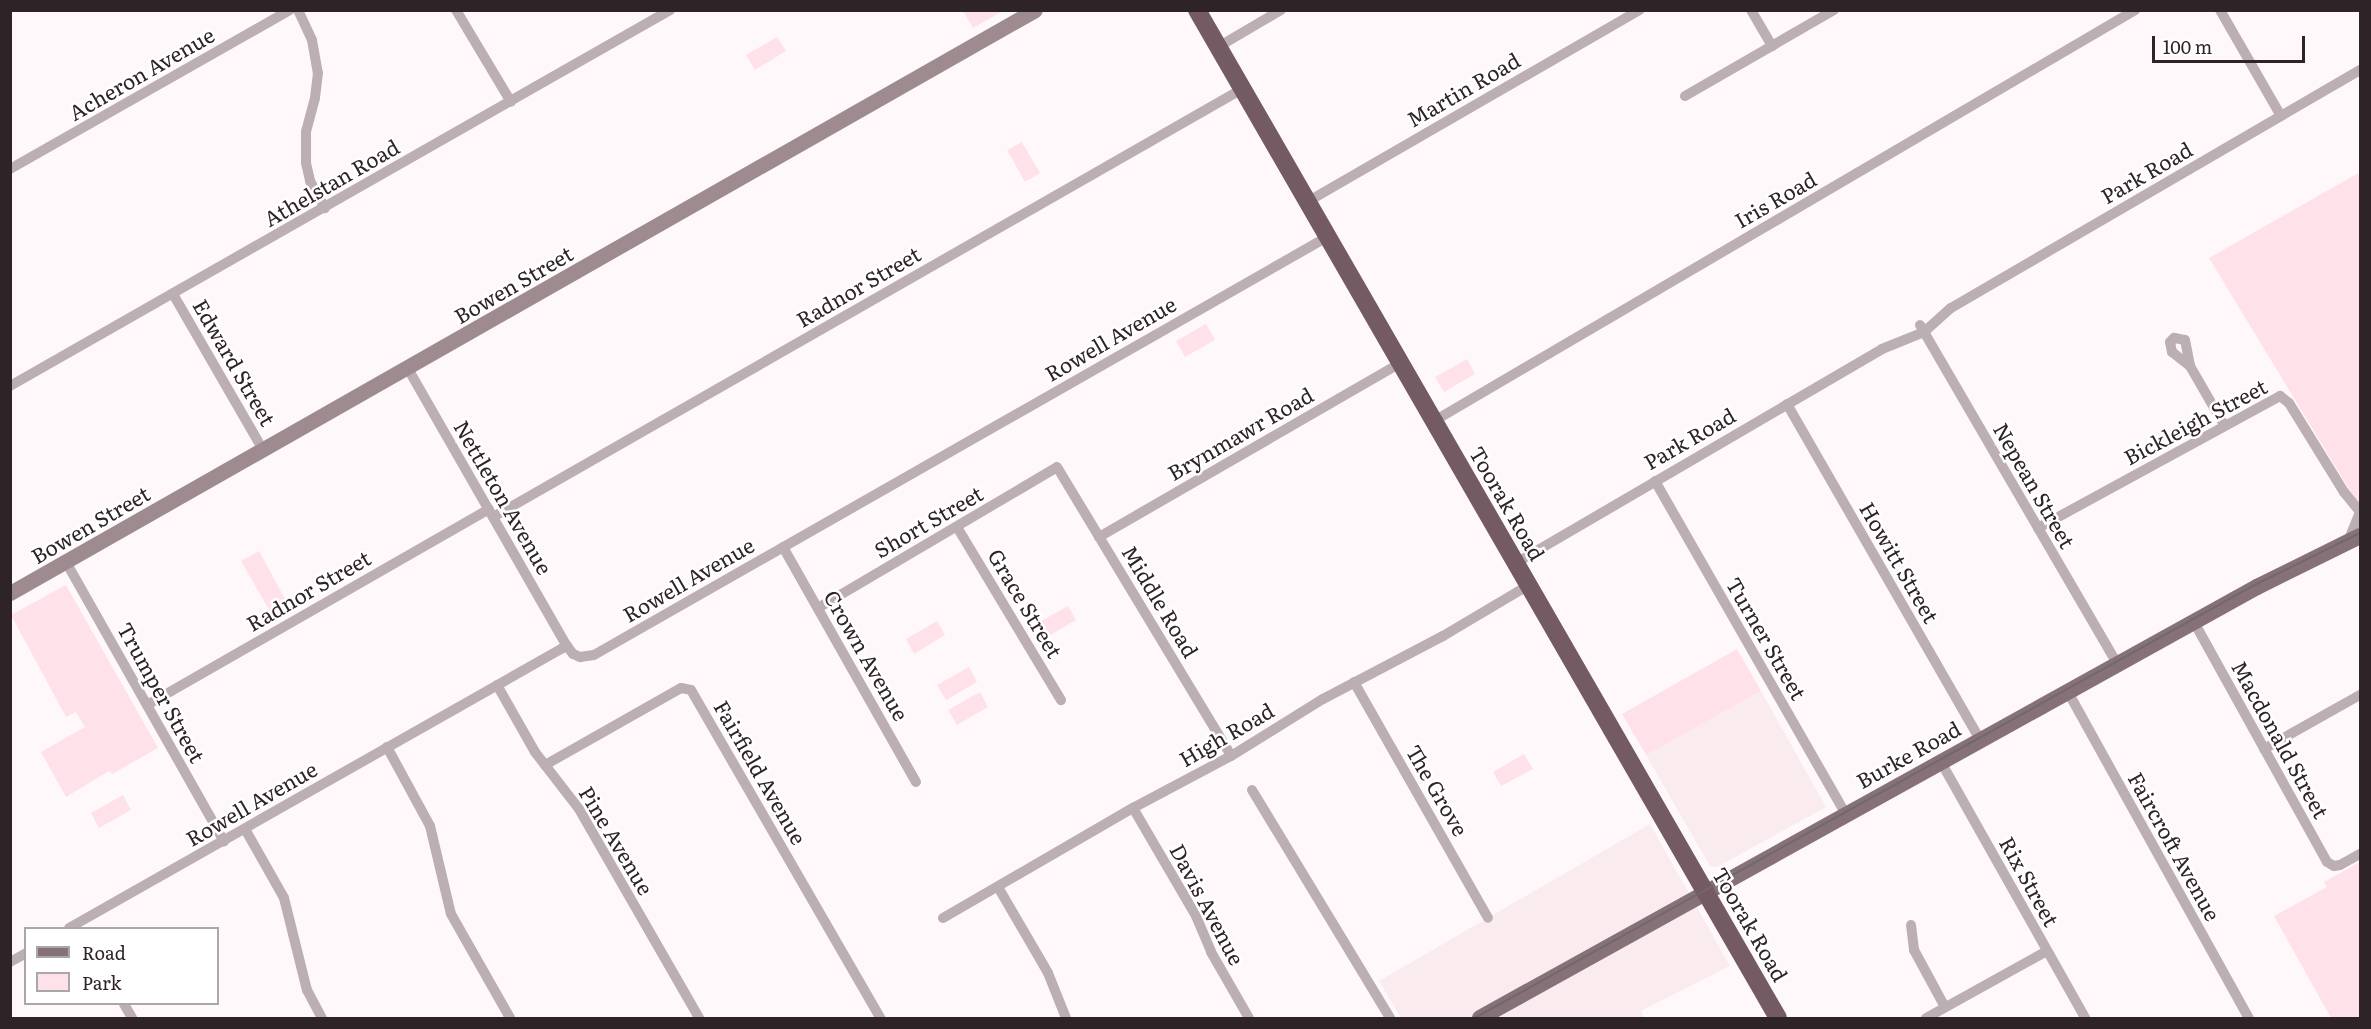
<!DOCTYPE html>
<html>
<head>
<meta charset="utf-8">
<style>
  body { margin:0 }
  #map { position:relative; width:2371px; height:1029px; overflow:hidden; background:#fef8fa; font-family:Literata,serif }
  div>[style] { position:absolute }
  .built>* { inset:0; background:#faebef }
  .green>* { inset:0; background:#fee1e9 }
  .street>* { height:10px; margin:-5px; padding:0 5px; transform-origin:5px; border-radius:5px; background:#bcafb3 }
  .secondary>* { height:15px; margin:-7.5px; padding:0 7.5px; transform-origin:7.5px; border-radius:7.5px; background:#9d8b90 }
  .primary>* { height:16px; margin:-8px; padding:0 8px; transform-origin:8px; border-radius:8px; background:#877178 }
  .highway>* { height:18px; margin:-9px; padding:0 9px; transform-origin:9px; border-radius:9px; background:#745b63 }
  .tram>* { height:1.5px; margin:-0.75px; padding:0 0.75px; transform-origin:0.75px; border-radius:0.75px; background:#71686b }
  span { translate:-50% -50%; white-space:nowrap; text-align:center; line-height:1.15; -webkit-text-stroke:5px #fff; paint-order:stroke }
  .street-label { font-size:21px; color:#2e2327 }
  .frame { position:absolute; inset:0; border:12px solid #2e2327; pointer-events:none }
  .legend { position:absolute; left:24px; top:927px; width:195px; height:78px; box-sizing:border-box; background:#fff; border:2px solid #aba7a9; margin:0; padding:8px 10px; list-style:none; font-size:18px; color:#2e2327 }
  .legend li { display:flex; align-items:center; gap:12px; height:30px }
  .legend b { width:30px; border:2px solid #aba7a9 }
  .scale { position:absolute; left:2152px; top:36px; width:153px; height:27px; box-sizing:border-box; border:3px solid #2e2327; border-top:0; padding-left:8px; font-size:18px; line-height:21px; white-space:nowrap; color:#2e2327; -webkit-text-stroke:4px #fff; paint-order:stroke }
</style>
</head>
<body>
<div id="map">
  <div class="built">
    <i style="clip-path:polygon(1761px 691px,1826px 807px,1717px 867px,1710px 866px,1646px 755px)"></i>
    <i style="clip-path:polygon(1650px 824px,1730px 966px,1641px 1011px,1644px 1018px,1401px 1018px,1379px 981px)"></i>
  </div>
  <div class="green">
    <i style="clip-path:polygon(963px 11px,1003px 11px,973px 28px)"></i>
    <i style="clip-path:polygon(777px 37px,786px 51px,755px 70px,746px 55px)"></i>
    <i style="clip-path:polygon(1022px 142px,1040px 173px,1025px 182px,1007px 150px)"></i>
    <i style="clip-path:polygon(2360px 172px,2360px 507px,2209px 258px)"></i>
    <i style="clip-path:polygon(1206px 324px,1215px 340px,1185px 357px,1176px 341px)"></i>
    <i style="clip-path:polygon(1467px 359px,1475px 374px,1444px 392px,1435px 377px)"></i>
    <i style="clip-path:polygon(259px 551px,291px 610px,275px 620px,241px 561px)"></i>
    <i style="clip-path:polygon(66px 585px,158px 748px,112px 774px,109px 771px,66px 797px,41px 752px,85px 727px,76px 712px,66px 717px,11px 615px)"></i>
    <i style="clip-path:polygon(1068px 606px,1076px 620px,1045px 638px,1036px 624px)"></i>
    <i style="clip-path:polygon(937px 621px,945px 635px,914px 654px,906px 639px)"></i>
    <i style="clip-path:polygon(1737px 649px,1761px 691px,1646px 755px,1622px 714px)"></i>
    <i style="clip-path:polygon(969px 667px,977px 682px,946px 700px,937px 685px)"></i>
    <i style="clip-path:polygon(980px 692px,988px 707px,957px 725px,948px 710px)"></i>
    <i style="clip-path:polygon(1524px 754px,1533px 769px,1501px 786px,1493px 772px)"></i>
    <i style="clip-path:polygon(123px 795px,131px 810px,99px 828px,91px 813px)"></i>
    <i style="clip-path:polygon(2360px 862px,2360px 1018px,2331px 1018px,2274px 916px,2327px 887px,2324px 882px)"></i>
  </div>
  <div class="street">
    <i style="left:298px;top:10px;width:33px;rotate:65deg"></i>
    <i style="left:312px;top:40px;width:34px;rotate:80deg"></i>
    <i style="left:318px;top:73px;width:25px;rotate:97deg"></i>
    <i style="left:315px;top:98px;width:35px;rotate:105deg"></i>
    <i style="left:306px;top:132px;width:31px;rotate:90deg"></i>
    <i style="left:306px;top:163px;width:18px;rotate:77deg"></i>
    <i style="left:310px;top:181px;width:31px;rotate:61deg"></i>
    <i style="left:456px;top:10px;width:107px;rotate:59.1deg"></i>
    <i style="left:1751px;top:10px;width:42px;rotate:59.7deg"></i>
    <i style="left:2220px;top:10px;width:122px;rotate:60.1deg"></i>
    <i style="left:1218px;top:47px;width:73px;rotate:-30.4deg"></i>
    <i style="left:1685px;top:96px;width:172px;rotate:-30deg"></i>
    <i style="left:10px;top:169px;width:322px;rotate:-29.6deg"></i>
    <i style="left:1307px;top:202px;width:384px;rotate:-30deg"></i>
    <i style="left:173px;top:294px;width:180px;rotate:60deg"></i>
    <i style="left:1920px;top:325px;width:392px;rotate:59.8deg"></i>
    <i style="left:2190px;top:366px;width:23px;rotate:-142deg"></i>
    <i style="left:2172px;top:352px;width:10px;rotate:-101deg"></i>
    <i style="left:2170px;top:342px;width:6px;rotate:-45deg"></i>
    <i style="left:2174px;top:338px;width:11px;rotate:10deg"></i>
    <i style="left:2185px;top:340px;width:26px;rotate:79deg"></i>
    <i style="left:2190px;top:366px;width:68px;rotate:60deg"></i>
    <i style="left:407px;top:367px;width:322px;rotate:60.2deg"></i>
    <i style="left:10px;top:386px;width:760px;rotate:-29.67deg"></i>
    <i style="left:1787px;top:404px;width:387px;rotate:60.1deg"></i>
    <i style="left:1434px;top:421px;width:813px;rotate:-30.38deg"></i>
    <i style="left:1655px;top:481px;width:384px;rotate:60.2deg"></i>
    <i style="left:493px;top:517px;width:863px;rotate:-29.74deg"></i>
    <i style="left:957px;top:527px;width:202px;rotate:59deg"></i>
    <i style="left:2038px;top:528px;width:276px;rotate:-28.6deg"></i>
    <i style="left:2280px;top:396px;width:11px;rotate:38deg"></i>
    <i style="left:2289px;top:403px;width:105px;rotate:58.3deg"></i>
    <i style="left:2344px;top:492px;width:26px;rotate:51deg"></i>
    <i style="left:2360px;top:512px;width:31px;rotate:112deg"></i>
    <i style="left:1099px;top:537px;width:348px;rotate:-30deg"></i>
    <i style="left:783px;top:547px;width:270px;rotate:60.5deg"></i>
    <i style="left:66px;top:562px;width:321px;rotate:60.5deg"></i>
    <i style="left:1516px;top:563px;width:424px;rotate:-30.3deg"></i>
    <i style="left:1882px;top:349px;width:45px;rotate:-22deg"></i>
    <i style="left:1924px;top:332px;width:36px;rotate:-42deg"></i>
    <i style="left:1951px;top:308px;width:473px;rotate:-30.2deg"></i>
    <i style="left:818px;top:608px;width:277px;rotate:-30.5deg"></i>
    <i style="left:1057px;top:467px;width:337px;rotate:58.9deg"></i>
    <i style="left:2194px;top:622px;width:274px;rotate:61deg"></i>
    <i style="left:2327px;top:862px;width:8px;rotate:30deg"></i>
    <i style="left:2334px;top:866px;width:6px;rotate:-9deg"></i>
    <i style="left:2340px;top:865px;width:23px;rotate:-29deg"></i>
    <i style="left:1354px;top:682px;width:271px;rotate:60.4deg"></i>
    <i style="left:497px;top:685px;width:77px;rotate:60.4deg"></i>
    <i style="left:535px;top:752px;width:72px;rotate:52.3deg"></i>
    <i style="left:579px;top:809px;width:241px;rotate:60.1deg"></i>
    <i style="left:2068px;top:692px;width:373px;rotate:61deg"></i>
    <i style="left:147px;top:705px;width:394px;rotate:-29.8deg"></i>
    <i style="left:387px;top:747px;width:90px;rotate:61.4deg"></i>
    <i style="left:430px;top:826px;width:90px;rotate:76.6deg"></i>
    <i style="left:451px;top:914px;width:120px;rotate:60.4deg"></i>
    <i style="left:2264px;top:749px;width:110px;rotate:-29.4deg"></i>
    <i style="left:1941px;top:762px;width:294px;rotate:60.6deg"></i>
    <i style="left:545px;top:765px;width:156px;rotate:-29.5deg"></i>
    <i style="left:681px;top:688px;width:10px;rotate:11deg"></i>
    <i style="left:691px;top:690px;width:379px;rotate:60deg"></i>
    <i style="left:1252px;top:790px;width:267px;rotate:58.8deg"></i>
    <i style="left:1133px;top:808px;width:125px;rotate:59.7deg"></i>
    <i style="left:1196px;top:916px;width:39px;rotate:67deg"></i>
    <i style="left:1211px;top:952px;width:76px;rotate:60.1deg"></i>
    <i style="left:245px;top:829px;width:79px;rotate:60.5deg"></i>
    <i style="left:284px;top:898px;width:95px;rotate:76deg"></i>
    <i style="left:307px;top:990px;width:32px;rotate:62deg"></i>
    <i style="left:998px;top:887px;width:99px;rotate:59.8deg"></i>
    <i style="left:1048px;top:973px;width:48px;rotate:68.2deg"></i>
    <i style="left:943px;top:918px;width:220px;rotate:-30.1deg"></i>
    <i style="left:1133px;top:808px;width:111px;rotate:-28deg"></i>
    <i style="left:1231px;top:756px;width:108px;rotate:-31.8deg"></i>
    <i style="left:1323px;top:699px;width:136px;rotate:-27.7deg"></i>
    <i style="left:1443px;top:636px;width:100px;rotate:-30.7deg"></i>
    <i style="left:1911px;top:925px;width:25px;rotate:83deg"></i>
    <i style="left:1914px;top:950px;width:65px;rotate:61.5deg"></i>
    <i style="left:69px;top:928px;width:566px;rotate:-29.56deg"></i>
    <i style="left:561px;top:649px;width:7px;rotate:-27deg"></i>
    <i style="left:567px;top:646px;width:10px;rotate:53deg"></i>
    <i style="left:573px;top:654px;width:8px;rotate:23deg"></i>
    <i style="left:580px;top:657px;width:14px;rotate:-8deg"></i>
    <i style="left:594px;top:655px;width:844px;rotate:-29.69deg"></i>
    <i style="left:10px;top:962px;width:18px;rotate:-29deg"></i>
    <i style="left:124px;top:1004px;width:16px;rotate:60deg"></i>
    <i style="left:1926px;top:1018px;width:138px;rotate:-29deg"></i>
  </div>
  <div class="secondary">
    <i style="left:10px;top:593px;width:1179px;rotate:-29.63deg"></i>
  </div>
  <div class="primary">
    <i style="left:1480px;top:1018px;width:889px;rotate:-29.02deg"></i>
    <i style="left:2257px;top:587px;width:115px;rotate:-26.3deg"></i>
  </div>
  <div class="highway">
    <i style="left:1197px;top:10px;width:1163px;rotate:60.04deg"></i>
  </div>
  <div class="tram">
    <i style="left:1475px;top:1018px;width:892px;rotate:-29.04deg"></i>
    <i style="left:2255px;top:585px;width:117px;rotate:-26.3deg"></i>
  </div>
  <div class="street-label">
    <span style="left:141px;top:73px;rotate:-30deg">Acheron Avenue</span>
    <span style="left:1463px;top:89px;rotate:-30deg">Martin Road</span>
    <span style="left:2146px;top:172px;rotate:-30deg">Park Road</span>
    <span style="left:331px;top:182px;rotate:-30deg">Athelstan Road</span>
    <span style="left:1775px;top:199px;rotate:-30deg">Iris Road</span>
    <span style="left:513px;top:284px;rotate:-30deg">Bowen Street</span>
    <span style="left:858px;top:286px;rotate:-30deg">Radnor Street</span>
    <span style="left:1110px;top:338px;rotate:-30deg">Rowell Avenue</span>
    <span style="left:235px;top:362px;rotate:60deg">Edward Street</span>
    <span style="left:2195px;top:421px;rotate:-28deg">Bickleigh Street</span>
    <span style="left:1240px;top:433px;rotate:-30deg">Brynmawr Road</span>
    <span style="left:1689px;top:438px;rotate:-30deg">Park Road</span>
    <span style="left:2035px;top:485px;rotate:60deg">Nepean Street</span>
    <span style="left:504px;top:497px;rotate:60deg">Nettleton Avenue</span>
    <span style="left:1508px;top:503px;rotate:60deg">Toorak Road</span>
    <span style="left:928px;top:521px;rotate:-30deg">Short Street</span>
    <span style="left:90px;top:524px;rotate:-30deg">Bowen Street</span>
    <span style="left:1900px;top:562px;rotate:60deg">Howitt Street</span>
    <span style="left:688px;top:579px;rotate:-30deg">Rowell Avenue</span>
    <span style="left:308px;top:590px;rotate:-30deg">Radnor Street</span>
    <span style="left:1161px;top:601px;rotate:59deg">Middle Road</span>
    <span style="left:1026px;top:603px;rotate:59deg">Grace Street</span>
    <span style="left:1767px;top:638px;rotate:60deg">Turner Street</span>
    <span style="left:867px;top:655px;rotate:60deg">Crown Avenue</span>
    <span style="left:162px;top:692px;rotate:61deg">Trumper Street</span>
    <span style="left:1226px;top:734px;rotate:-30deg">High Road</span>
    <span style="left:2281px;top:739px;rotate:61deg">Macdonald Street</span>
    <span style="left:1908px;top:754px;rotate:-29deg">Burke Road</span>
    <span style="left:761px;top:772px;rotate:60deg">Fairfield Avenue</span>
    <span style="left:1438px;top:790px;rotate:60deg">The Grove</span>
    <span style="left:251px;top:803px;rotate:-30deg">Rowell Avenue</span>
    <span style="left:617px;top:840px;rotate:59deg">Pine Avenue</span>
    <span style="left:2175px;top:846px;rotate:61deg">Faircroft Avenue</span>
    <span style="left:2030px;top:881px;rotate:61deg">Rix Street</span>
    <span style="left:1208px;top:904px;rotate:62deg">Davis Avenue</span>
    <span style="left:1751px;top:924px;rotate:60deg">Toorak Road</span>
  </div>
  <div class="frame"></div>
  <ul class="legend">
  <li><b style="height:8px;background:#877178"></b>Road</li>
  <li><b style="height:16px;background:#fee1e9"></b>Park</li>
  </ul>
  <div class="scale">100 m</div>
</div>
</body>
</html>
